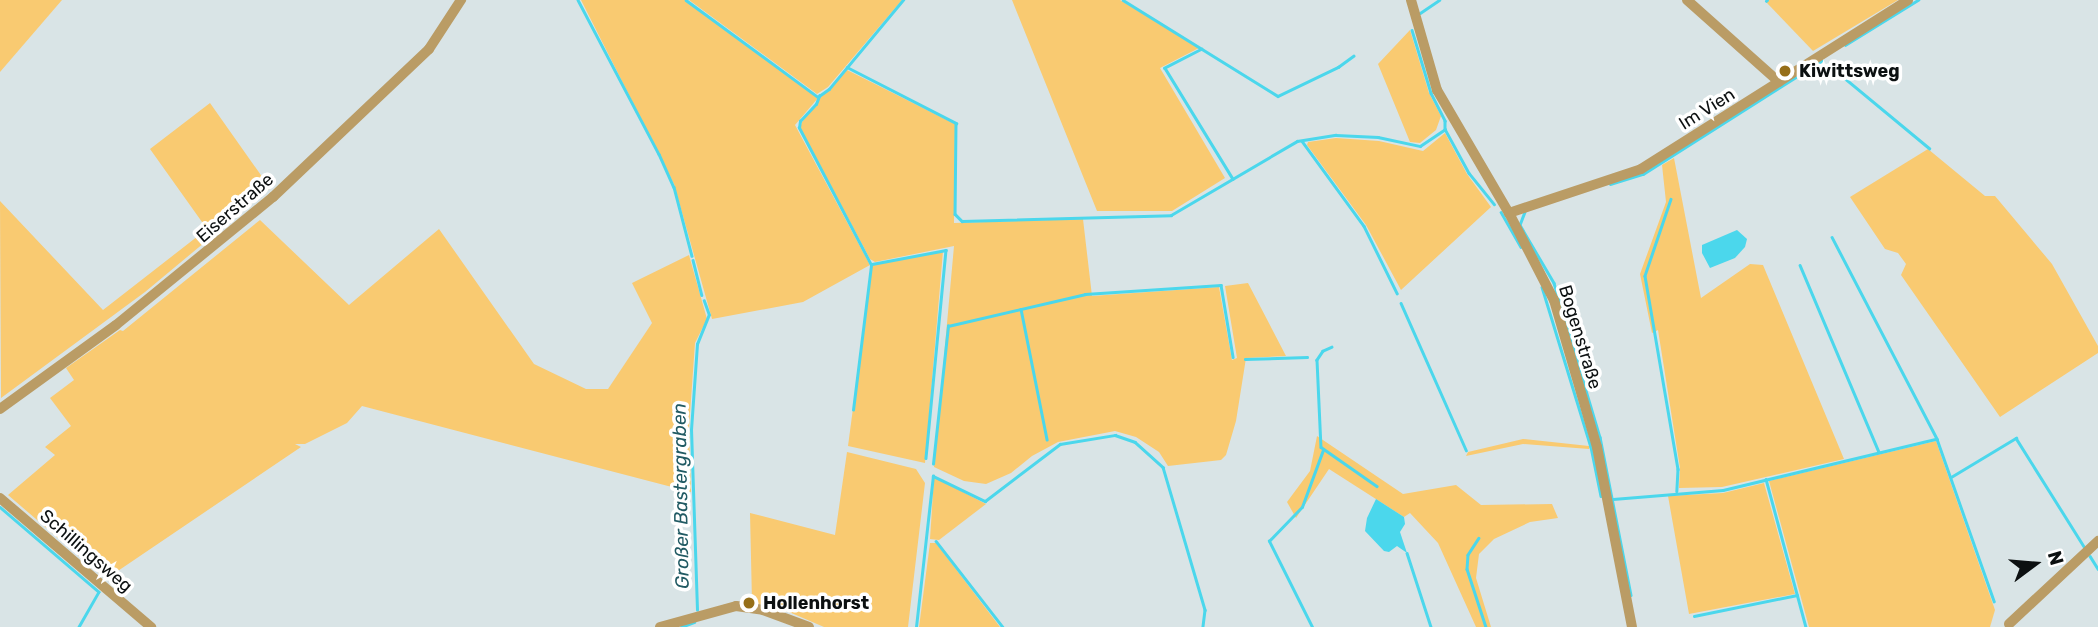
<!DOCTYPE html>
<html>
<head>
<meta charset="utf-8">
<style>
  body { margin:0 }
  #map { position:relative; width:2098px; height:627px; overflow:hidden; background:#d9e4e6; font-family:Rubik,sans-serif }
  div>[style] { position:absolute }
  .green>* { inset:0; background:#f9ca71 }
  .water>* { inset:0; background:#4bd7ec }
  .stream>* { height:2.5px; margin:-1.25px; padding:0 1.25px; transform-origin:1.25px; border-radius:1.25px; background:#4bd7ec }
  .minor>* { height:10px; margin:-5px; padding:0 5px; transform-origin:5px; border-radius:5px; background:#ba9c65 }
  .dots>* { width:19px; height:19px; translate:-50% -50%; box-sizing:border-box; border:4px solid #fff; border-radius:50% }
  span { translate:-50% -50%; white-space:nowrap; text-align:center; line-height:1.15; -webkit-text-stroke:7px #fff; paint-order:stroke }
  .poi-label { font-size:18px; color:#0c1011; font-weight:700 }
  .left { translate:0 -50%; text-align:left }
  .street-label { font-size:18px; color:#0c1011 }
  .water-label { font-size:19px; color:#215a63; font-style:italic }
  .north { position:absolute; left:2000px; top:529px; width:70px; height:70px; -webkit-text-stroke:5px #fff; paint-order:stroke; rotate:74deg; font-size:19px; font-weight:700; line-height:28px; text-align:center; color:#0c1011 }
  .north::after { content:''; display:block; margin:auto; width:24px; height:32px; background:#0c1011; clip-path:polygon(50% 0,100% 100%,50% 72%,0 100%) }
</style>
</head>
<body>
<div id="map">
  <div class="green">
    <i style="clip-path:polygon(0 0,62px 0,0 72px)"></i>
    <i style="clip-path:polygon(581px 0,685px 0,818px 98px,795px 125px,870px 265px,803px 302px,712px 319px,674px 184px)"></i>
    <i style="clip-path:polygon(689px 0,902px 0,828px 87px,817px 94px)"></i>
    <i style="clip-path:polygon(1012px 0,1120px 0,1199px 48px,1160px 68px,1225px 178px,1172px 211px,1097px 211px)"></i>
    <i style="clip-path:polygon(1768px 0,1898px 0,1813px 51px,1766px 2px)"></i>
    <i style="clip-path:polygon(1410px 30px,1429px 93px,1441px 116px,1436px 130px,1420px 143px,1410px 142px,1378px 64px)"></i>
    <i style="clip-path:polygon(847px 70px,955px 124px,954px 223px,1083px 219px,1092px 296px,1219px 287px,1232px 360px,1237px 358px,1225px 286px,1248px 283px,1286px 356px,1246px 358px,1236px 421px,1226px 455px,1221px 460px,1168px 466px,1159px 452px,1136px 437px,1115px 431px,1058px 442px,1032px 456px,1011px 473px,986px 484px,964px 481px,934px 467px,954px 246px,875px 262px,870px 259px,800px 128px,802px 122px,821px 97px)"></i>
    <i style="clip-path:polygon(210px 103px,270px 188px,145px 292px,1px 398px,0 201px,103px 310px,207px 229px,150px 149px)"></i>
    <i style="clip-path:polygon(1445px 133px,1467px 174px,1491px 207px,1401px 290px,1366px 225px,1307px 145px,1308px 142px,1336px 138px,1379px 141px,1423px 151px)"></i>
    <i style="clip-path:polygon(1928px 149px,1985px 196px,1995px 196px,2052px 264px,2098px 346px,2098px 353px,2000px 417px,1901px 275px,1906px 264px,1898px 253px,1885px 249px,1850px 197px)"></i>
    <i style="clip-path:polygon(1674px 158px,1701px 298px,1750px 264px,1763px 265px,1844px 459px,1722px 487px,1679px 488px,1680px 468px,1658px 330px,1652px 333px,1640px 274px,1666px 202px,1662px 165px)"></i>
    <i style="clip-path:polygon(260px 220px,349px 305px,439px 229px,534px 364px,586px 389px,608px 389px,652px 323px,632px 283px,689px 255px,707px 319px,695px 343px,689px 428px,691px 492px,362px 406px,347px 423px,305px 444px,295px 444px,301px 447px,106px 579px,8px 495px,55px 455px,45px 447px,71px 426px,50px 398px,74px 380px,66px 368px,120px 330px,123px 331px)"></i>
    <i style="clip-path:polygon(943px 251px,925px 463px,848px 446px,872px 265px)"></i>
    <i style="clip-path:polygon(1317px 436px,1403px 494px,1456px 485px,1481px 505px,1552px 504px,1558px 518px,1530px 522px,1494px 539px,1479px 554px,1476px 578px,1491px 627px,1476px 627px,1438px 543px,1410px 513px,1404px 517px,1329px 469px,1296px 518px,1287px 502px,1310px 471px)"></i>
    <i style="clip-path:polygon(1523px 439px,1589px 446px,1589px 449px,1523px 444px,1466px 456px,1468px 452px)"></i>
    <i style="clip-path:polygon(1936px 441px,1995px 610px,1990px 627px,1809px 627px,1769px 481px)"></i>
    <i style="clip-path:polygon(847px 452px,916px 469px,925px 483px,908px 627px,824px 627px,789px 612px,752px 602px,750px 513px,835px 535px)"></i>
    <i style="clip-path:polygon(934px 477px,986px 504px,939px 540px,930px 539px)"></i>
    <i style="clip-path:polygon(1764px 483px,1795px 594px,1689px 614px,1668px 496px,1723px 493px)"></i>
    <i style="clip-path:polygon(930px 543px,936px 543px,1000px 627px,919px 627px)"></i>
  </div>
  <div class="water">
    <i style="clip-path:polygon(1737px 230px,1747px 239px,1745px 247px,1735px 258px,1710px 268px,1702px 253px,1702px 245px)"></i>
    <i style="clip-path:polygon(1376px 499px,1404px 517px,1405px 524px,1400px 532px,1407px 553px,1397px 546px,1389px 552px,1384px 551px,1365px 531px,1367px 518px)"></i>
  </div>
  <div class="stream">
    <i style="left:578px;top:0;width:174px;rotate:62.3deg"></i>
    <i style="left:659px;top:154px;width:36px;rotate:66deg"></i>
    <i style="left:674px;top:187px;width:71px;rotate:75.4deg"></i>
    <i style="left:686px;top:0;width:164px;rotate:36.3deg"></i>
    <i style="left:1123px;top:0;width:182px;rotate:31.8deg"></i>
    <i style="left:1278px;top:96px;width:67px;rotate:-25.8deg"></i>
    <i style="left:1338px;top:67px;width:19px;rotate:-36deg"></i>
    <i style="left:1766px;top:1px;width:1px;rotate:-45deg"></i>
    <i style="left:1420px;top:13px;width:23px;rotate:-34deg"></i>
    <i style="left:1412px;top:30px;width:66px;rotate:73.2deg"></i>
    <i style="left:1431px;top:93px;width:31px;rotate:63deg"></i>
    <i style="left:1445px;top:121px;width:8px;rotate:90deg"></i>
    <i style="left:1845px;top:45px;width:86px;rotate:-31.7deg"></i>
    <i style="left:1202px;top:49px;width:42px;rotate:152.8deg"></i>
    <i style="left:1165px;top:68px;width:130px;rotate:58.5deg"></i>
    <i style="left:1830px;top:66px;width:129px;rotate:39.6deg"></i>
    <i style="left:847px;top:67px;width:123px;rotate:27.2deg"></i>
    <i style="left:956px;top:123px;width:91px;rotate:90.6deg"></i>
    <i style="left:955px;top:214px;width:10px;rotate:45deg"></i>
    <i style="left:962px;top:221px;width:209px;rotate:-1.6deg"></i>
    <i style="left:1171px;top:215px;width:146px;rotate:-30.4deg"></i>
    <i style="left:1297px;top:141px;width:39px;rotate:-9deg"></i>
    <i style="left:1336px;top:135px;width:42px;rotate:2.7deg"></i>
    <i style="left:1378px;top:137px;width:43px;rotate:12.1deg"></i>
    <i style="left:1420px;top:146px;width:30px;rotate:-34deg"></i>
    <i style="left:1445px;top:129px;width:50px;rotate:61.4deg"></i>
    <i style="left:1469px;top:173px;width:40px;rotate:51deg"></i>
    <i style="left:1302px;top:141px;width:105px;rotate:53.9deg"></i>
    <i style="left:1364px;top:226px;width:75px;rotate:63.8deg"></i>
    <i style="left:1610px;top:184px;width:34px;rotate:-17deg"></i>
    <i style="left:1643px;top:174px;width:211px;rotate:-32.4deg"></i>
    <i style="left:1671px;top:199px;width:81px;rotate:108.7deg"></i>
    <i style="left:1645px;top:276px;width:196px;rotate:80.3deg"></i>
    <i style="left:1678px;top:469px;width:22px;rotate:93deg"></i>
    <i style="left:1501px;top:212px;width:40px;rotate:60.3deg"></i>
    <i style="left:1525px;top:212px;width:14px;rotate:111deg"></i>
    <i style="left:1520px;top:225px;width:67px;rotate:59.6deg"></i>
    <i style="left:1554px;top:283px;width:161px;rotate:73.4deg"></i>
    <i style="left:1600px;top:437px;width:161px;rotate:78.9deg"></i>
    <i style="left:1832px;top:237px;width:228px;rotate:62.5deg"></i>
    <i style="left:1937px;top:439px;width:172px;rotate:70.6deg"></i>
    <i style="left:693px;top:260px;width:36px;rotate:76deg"></i>
    <i style="left:872px;top:264px;width:75px;rotate:-10.7deg"></i>
    <i style="left:946px;top:250px;width:209px;rotate:95.5deg"></i>
    <i style="left:1800px;top:265px;width:203px;rotate:67.1deg"></i>
    <i style="left:1542px;top:287px;width:167px;rotate:73deg"></i>
    <i style="left:1591px;top:447px;width:50px;rotate:78.5deg"></i>
    <i style="left:1401px;top:303px;width:161px;rotate:66.1deg"></i>
    <i style="left:1021px;top:309px;width:133px;rotate:78.7deg"></i>
    <i style="left:1332px;top:347px;width:10px;rotate:156deg"></i>
    <i style="left:1323px;top:351px;width:11px;rotate:124deg"></i>
    <i style="left:1317px;top:360px;width:87px;rotate:87.4deg"></i>
    <i style="left:1321px;top:447px;width:68px;rotate:34.9deg"></i>
    <i style="left:1245px;top:359px;width:62px;rotate:-1.8deg"></i>
    <i style="left:853px;top:410px;width:146px;rotate:-82.9deg"></i>
    <i style="left:871px;top:265px;width:155px;rotate:-117.7deg"></i>
    <i style="left:799px;top:128px;width:7px;rotate:-82deg"></i>
    <i style="left:800px;top:121px;width:23px;rotate:-47deg"></i>
    <i style="left:816px;top:104px;width:9px;rotate:-69deg"></i>
    <i style="left:819px;top:96px;width:12px;rotate:-35deg"></i>
    <i style="left:829px;top:89px;width:116px;rotate:-50.3deg"></i>
    <i style="left:933px;top:464px;width:139px;rotate:-83.8deg"></i>
    <i style="left:948px;top:326px;width:141px;rotate:-13.1deg"></i>
    <i style="left:1085px;top:294px;width:136px;rotate:-3.8deg"></i>
    <i style="left:1221px;top:285px;width:73px;rotate:80.5deg"></i>
    <i style="left:1951px;top:477px;width:76px;rotate:-31deg"></i>
    <i style="left:2016px;top:438px;width:130px;rotate:57.9deg"></i>
    <i style="left:1766px;top:479px;width:153px;rotate:74.9deg"></i>
    <i style="left:1613px;top:499px;width:110px;rotate:-4.7deg"></i>
    <i style="left:1723px;top:490px;width:219px;rotate:-13.5deg"></i>
    <i style="left:0;top:507px;width:130px;rotate:40.6deg"></i>
    <i style="left:99px;top:592px;width:40px;rotate:119.7deg"></i>
    <i style="left:1479px;top:538px;width:20px;rotate:123deg"></i>
    <i style="left:1468px;top:555px;width:14px;rotate:94deg"></i>
    <i style="left:1467px;top:569px;width:61px;rotate:71.9deg"></i>
    <i style="left:936px;top:541px;width:109px;rotate:52.1deg"></i>
    <i style="left:1407px;top:553px;width:78px;rotate:72deg"></i>
    <i style="left:2090px;top:556px;width:15px;rotate:58deg"></i>
    <i style="left:697px;top:610px;width:180px;rotate:-91.9deg"></i>
    <i style="left:691px;top:430px;width:86px;rotate:-86deg"></i>
    <i style="left:697px;top:344px;width:31px;rotate:-68deg"></i>
    <i style="left:709px;top:315px;width:15px;rotate:-110deg"></i>
    <i style="left:1694px;top:616px;width:105px;rotate:-11.5deg"></i>
    <i style="left:681px;top:627px;width:14px;rotate:-21deg"></i>
    <i style="left:916px;top:627px;width:152px;rotate:-83.6deg"></i>
    <i style="left:933px;top:476px;width:58px;rotate:25.7deg"></i>
    <i style="left:985px;top:501px;width:94px;rotate:-37.2deg"></i>
    <i style="left:1060px;top:444px;width:56px;rotate:-9.3deg"></i>
    <i style="left:1115px;top:435px;width:21px;rotate:19deg"></i>
    <i style="left:1135px;top:442px;width:38px;rotate:42deg"></i>
    <i style="left:1163px;top:467px;width:149px;rotate:73.6deg"></i>
    <i style="left:1205px;top:610px;width:17px;rotate:97deg"></i>
    <i style="left:1312px;top:627px;width:96px;rotate:-116.6deg"></i>
    <i style="left:1269px;top:541px;width:47px;rotate:-45.9deg"></i>
    <i style="left:1302px;top:507px;width:61px;rotate:-69.8deg"></i>
  </div>
  <div class="minor">
    <i style="left:1411px;top:0;width:94px;rotate:73.9deg"></i>
    <i style="left:1437px;top:90px;width:143px;rotate:59.7deg"></i>
    <i style="left:1509px;top:213px;width:98px;rotate:62.7deg"></i>
    <i style="left:1554px;top:300px;width:153px;rotate:73.7deg"></i>
    <i style="left:1597px;top:447px;width:183px;rotate:79deg"></i>
    <i style="left:1687px;top:0;width:123px;rotate:41.7deg"></i>
    <i style="left:1509px;top:213px;width:139px;rotate:-18.4deg"></i>
    <i style="left:1641px;top:169px;width:316px;rotate:-32.3deg"></i>
    <i style="left:0;top:409px;width:143px;rotate:-35.9deg"></i>
    <i style="left:116px;top:325px;width:203px;rotate:-39.2deg"></i>
    <i style="left:273px;top:197px;width:215px;rotate:-43.5deg"></i>
    <i style="left:429px;top:49px;width:59px;rotate:-56.9deg"></i>
    <i style="left:0;top:498px;width:199px;rotate:40.5deg"></i>
    <i style="left:2009px;top:624px;width:122px;rotate:-43deg"></i>
    <i style="left:660px;top:627px;width:79px;rotate:-15.4deg"></i>
    <i style="left:736px;top:606px;width:27px;rotate:8deg"></i>
    <i style="left:763px;top:610px;width:49px;rotate:20.3deg"></i>
  </div>
  <div class="dots">
    <i style="left:1785px;top:71px;background:#966f19"></i>
    <i style="left:749px;top:603px;background:#966f19"></i>
  </div>
  <div class="poi-label">
    <span class="left" style="left:1799px;top:71px">Kiwittsweg</span>
    <span class="left" style="left:763px;top:603px">Hollenhorst</span>
  </div>
  <div class="street-label">
    <span style="left:1707px;top:109px;rotate:-32deg">Im Vien</span>
    <span style="left:235px;top:208px;rotate:-41deg">Eiserstraße</span>
    <span style="left:1580px;top:337px;rotate:73deg">Bogenstraße</span>
    <span style="left:86px;top:551px;rotate:41deg">Schillingsweg</span>
  </div>
  <div class="water-label">
    <span style="left:681px;top:496px;rotate:-91deg">Großer Bastergraben</span>
  </div>
  <div class="north">N</div>
</div>
</body>
</html>
